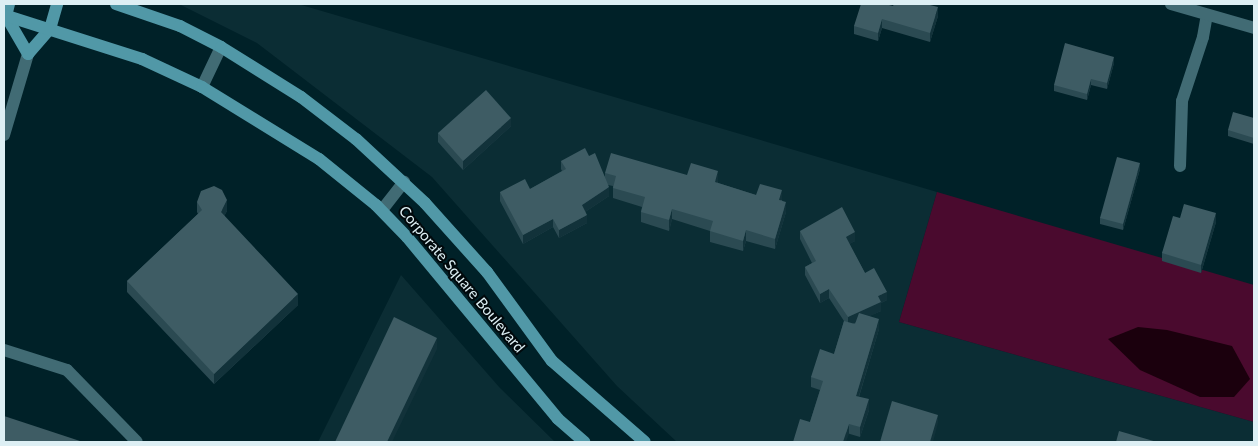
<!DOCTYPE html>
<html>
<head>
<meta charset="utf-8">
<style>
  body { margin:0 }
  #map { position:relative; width:1258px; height:446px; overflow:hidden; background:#002128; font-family:Lato,sans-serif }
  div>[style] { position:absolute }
  .built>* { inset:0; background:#0b2d34 }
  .green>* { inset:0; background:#4a0a2e }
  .water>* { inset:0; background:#1b000d }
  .lane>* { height:12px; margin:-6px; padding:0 6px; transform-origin:6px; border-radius:6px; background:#416b74 }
  .street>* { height:12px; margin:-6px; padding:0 6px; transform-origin:6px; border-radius:6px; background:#416b74 }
  .secondary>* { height:12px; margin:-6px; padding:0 6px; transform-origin:6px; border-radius:6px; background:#5198a7 }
  .wall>* { inset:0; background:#2b4a52 }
  .shaded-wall>* { inset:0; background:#12323a }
  .building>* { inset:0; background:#3e5c64 }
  span { translate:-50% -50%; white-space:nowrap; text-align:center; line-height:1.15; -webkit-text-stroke:4px #01090c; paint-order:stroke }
  .street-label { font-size:15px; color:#ddeff4 }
  .frame { position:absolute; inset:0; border:5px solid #ddeff4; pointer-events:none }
</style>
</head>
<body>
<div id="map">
  <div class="built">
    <i style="clip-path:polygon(179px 4px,298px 4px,937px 192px,899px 322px,1254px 422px,1254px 442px,677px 442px,617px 386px,432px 177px,257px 43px)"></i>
    <i style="clip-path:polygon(401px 275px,500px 388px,555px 442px,318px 442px)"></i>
  </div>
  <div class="green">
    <i style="clip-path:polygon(937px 192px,1254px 285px,1254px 422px,899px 322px)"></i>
  </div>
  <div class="water">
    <i style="clip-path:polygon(1138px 327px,1167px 330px,1232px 346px,1250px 379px,1234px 397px,1200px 397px,1140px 370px,1108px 339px)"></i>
  </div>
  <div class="lane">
    <i style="left:202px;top:87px;width:44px;rotate:-64.6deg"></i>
    <i style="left:4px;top:135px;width:84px;rotate:-73.5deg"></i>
    <i style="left:1180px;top:166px;width:65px;rotate:-88.2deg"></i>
    <i style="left:1182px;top:101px;width:67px;rotate:-71.8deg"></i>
    <i style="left:1203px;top:37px;width:22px;rotate:-80deg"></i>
    <i style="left:382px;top:210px;width:36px;rotate:-52deg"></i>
    <i style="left:4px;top:350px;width:66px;rotate:17.6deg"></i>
    <i style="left:67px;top:370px;width:100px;rotate:45.8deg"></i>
  </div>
  <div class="street">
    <i style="left:1171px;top:4px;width:86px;rotate:16.1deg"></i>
  </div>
  <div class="secondary">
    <i style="left:9px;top:4px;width:12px;rotate:104deg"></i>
    <i style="left:6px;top:16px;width:44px;rotate:59.9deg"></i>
    <i style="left:28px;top:54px;width:33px;rotate:-49deg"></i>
    <i style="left:50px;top:29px;width:26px;rotate:-74deg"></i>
    <i style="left:116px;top:4px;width:68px;rotate:19deg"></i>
    <i style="left:180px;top:26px;width:46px;rotate:27.1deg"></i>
    <i style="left:221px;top:47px;width:94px;rotate:32deg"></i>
    <i style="left:301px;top:97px;width:69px;rotate:37.4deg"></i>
    <i style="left:356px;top:139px;width:94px;rotate:42.8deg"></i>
    <i style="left:425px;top:203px;width:93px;rotate:48.1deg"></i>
    <i style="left:487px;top:272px;width:110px;rotate:53.9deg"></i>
    <i style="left:552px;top:361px;width:123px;rotate:41.1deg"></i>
    <i style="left:4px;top:15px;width:145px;rotate:17.7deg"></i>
    <i style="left:142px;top:59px;width:66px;rotate:25deg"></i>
    <i style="left:202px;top:87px;width:137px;rotate:31.6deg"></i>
    <i style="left:319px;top:159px;width:73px;rotate:38.9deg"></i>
    <i style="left:376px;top:205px;width:45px;rotate:45.9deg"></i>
    <i style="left:407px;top:237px;width:236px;rotate:50.3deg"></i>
    <i style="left:558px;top:419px;width:35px;rotate:41deg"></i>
  </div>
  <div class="wall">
    <i style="clip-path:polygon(893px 6px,938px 16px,930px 42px,882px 28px,878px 41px,854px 34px,854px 26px)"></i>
    <i style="clip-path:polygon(1114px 63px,1107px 89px,1091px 85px,1087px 100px,1054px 91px,1054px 85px)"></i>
    <i style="clip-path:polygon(1254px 116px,1254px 144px,1228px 136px,1228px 130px,1254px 118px)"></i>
    <i style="clip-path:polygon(511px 126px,463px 170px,438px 142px,438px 133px)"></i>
    <i style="clip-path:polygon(589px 156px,605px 177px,605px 173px,687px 175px,718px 181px,718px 183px,756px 195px,782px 200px,786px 212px,775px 249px,746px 241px,743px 251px,710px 242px,710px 231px,672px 219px,669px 231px,641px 222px,641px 212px,642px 207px,613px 198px,613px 186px,608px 185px,609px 196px,585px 212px,587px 223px,559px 238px,553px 227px,523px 244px,500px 201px,500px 192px,530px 189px,562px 171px,561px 169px,561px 161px)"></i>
    <i style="clip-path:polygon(1140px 169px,1123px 230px,1100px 224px,1100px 218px)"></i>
    <i style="clip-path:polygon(197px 202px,227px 211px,224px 216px,298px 305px,214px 384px,127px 292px,127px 281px,198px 214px,197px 212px)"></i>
    <i style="clip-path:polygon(1180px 218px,1216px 222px,1201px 273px,1162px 261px,1162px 253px)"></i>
    <i style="clip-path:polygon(800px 231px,855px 241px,849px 244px,865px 273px,887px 300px,881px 303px,881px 311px,869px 316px,879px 329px,859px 397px,869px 410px,860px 437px,810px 422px,820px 390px,811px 387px,811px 377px,834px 354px,844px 321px,829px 298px,820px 303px,805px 275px,805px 267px,812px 263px,800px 239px)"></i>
  </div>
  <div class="shaded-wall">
    <i style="clip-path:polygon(938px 7px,938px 16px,930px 42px,930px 33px)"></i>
    <i style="clip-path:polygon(882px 19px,882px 28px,878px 41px,878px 33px)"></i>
    <i style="clip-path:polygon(1114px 57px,1114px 63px,1107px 89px,1107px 83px)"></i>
    <i style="clip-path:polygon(1091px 79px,1091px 85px,1087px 100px,1087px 94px)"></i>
    <i style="clip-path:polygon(511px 118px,511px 126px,463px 170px,463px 161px)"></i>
    <i style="clip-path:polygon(1140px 163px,1140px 169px,1123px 230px,1123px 224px)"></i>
    <i style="clip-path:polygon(718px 171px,718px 181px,715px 193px,715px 182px)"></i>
    <i style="clip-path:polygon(609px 187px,609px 196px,582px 214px,582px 205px)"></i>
    <i style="clip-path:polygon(782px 190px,782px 200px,779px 200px)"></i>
    <i style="clip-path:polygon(227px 200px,227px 211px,221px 223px,221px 212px)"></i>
    <i style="clip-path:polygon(786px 202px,786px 212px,775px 249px,775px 239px)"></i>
    <i style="clip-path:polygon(672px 209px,672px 219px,669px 231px,669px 220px)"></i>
    <i style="clip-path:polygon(1216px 213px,1216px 222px,1201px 273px,1201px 265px)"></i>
    <i style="clip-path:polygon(587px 215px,587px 223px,559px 238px,559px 230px)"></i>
    <i style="clip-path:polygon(553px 219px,553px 227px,523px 244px,523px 235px)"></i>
    <i style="clip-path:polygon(746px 230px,746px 241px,743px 251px,743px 241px)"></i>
    <i style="clip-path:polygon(855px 232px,855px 241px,846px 246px,846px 237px)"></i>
    <i style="clip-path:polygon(829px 289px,829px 298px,820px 303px,820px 294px)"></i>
    <i style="clip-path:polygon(887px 292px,887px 300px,881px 303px,881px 311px,848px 326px,848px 317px,878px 296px)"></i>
    <i style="clip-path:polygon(298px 294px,298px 305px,214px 384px,214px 374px)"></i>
    <i style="clip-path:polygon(879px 319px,879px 329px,856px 406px,856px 396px)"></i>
    <i style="clip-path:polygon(437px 338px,437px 349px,392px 442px,387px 442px)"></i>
    <i style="clip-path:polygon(869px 399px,869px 410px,860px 437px,860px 427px)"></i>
    <i style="clip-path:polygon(938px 415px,938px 423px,933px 442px,930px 442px)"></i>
    <i style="clip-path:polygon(849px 424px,849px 434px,846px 442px,843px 442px)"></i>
  </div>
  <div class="building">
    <i style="clip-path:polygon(861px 4px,885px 4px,893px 6px,894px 4px,926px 4px,938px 7px,930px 33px,882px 19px,878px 33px,854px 26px)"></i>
    <i style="clip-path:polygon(1065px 43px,1114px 57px,1107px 83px,1091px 79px,1087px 94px,1054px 85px)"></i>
    <i style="clip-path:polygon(486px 90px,511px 118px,463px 161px,438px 133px)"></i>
    <i style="clip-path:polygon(1233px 112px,1254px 118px,1254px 116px,1254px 138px,1228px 130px)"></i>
    <i style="clip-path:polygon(585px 148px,589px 156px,595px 153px,609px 187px,582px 205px,587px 215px,559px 230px,553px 219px,523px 235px,500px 192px,525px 179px,530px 189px,566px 169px,561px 161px)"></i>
    <i style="clip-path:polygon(611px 153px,687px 175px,691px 163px,718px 171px,715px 182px,756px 195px,760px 184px,782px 190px,779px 200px,786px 202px,775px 239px,746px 230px,743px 241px,710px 231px,713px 221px,672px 209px,669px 220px,641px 212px,645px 197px,613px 188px,616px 176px,605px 173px)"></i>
    <i style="clip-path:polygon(1117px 157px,1140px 163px,1123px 224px,1100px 218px)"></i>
    <i style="clip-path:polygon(214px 186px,222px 190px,227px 200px,221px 212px,298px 294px,214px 374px,127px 281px,202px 210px,197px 202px,201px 191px)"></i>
    <i style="clip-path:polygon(1184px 204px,1216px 213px,1201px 265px,1162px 253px,1173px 216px,1180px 218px)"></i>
    <i style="clip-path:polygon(842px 207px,855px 232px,846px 237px,865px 273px,874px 268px,887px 292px,878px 296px,881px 302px,848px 317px,829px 289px,820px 294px,805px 267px,816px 261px,800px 231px)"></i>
    <i style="clip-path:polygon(859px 313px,879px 319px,856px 396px,869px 399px,860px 427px,849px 424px,843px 442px,793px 442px,800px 419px,810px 422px,823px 381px,811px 377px,820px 349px,834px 354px,844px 321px,855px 324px)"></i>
    <i style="clip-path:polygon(394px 317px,437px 338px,387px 442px,335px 442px)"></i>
    <i style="clip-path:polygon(892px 401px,938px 415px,930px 442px,880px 442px)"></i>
    <i style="clip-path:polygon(4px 416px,83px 442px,4px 442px)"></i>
    <i style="clip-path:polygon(1119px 431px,1157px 442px,1116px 442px)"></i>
  </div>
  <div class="street-label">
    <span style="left:462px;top:279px;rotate:50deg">Corporate Square Boulevard</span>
  </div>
  <div class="frame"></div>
</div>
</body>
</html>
